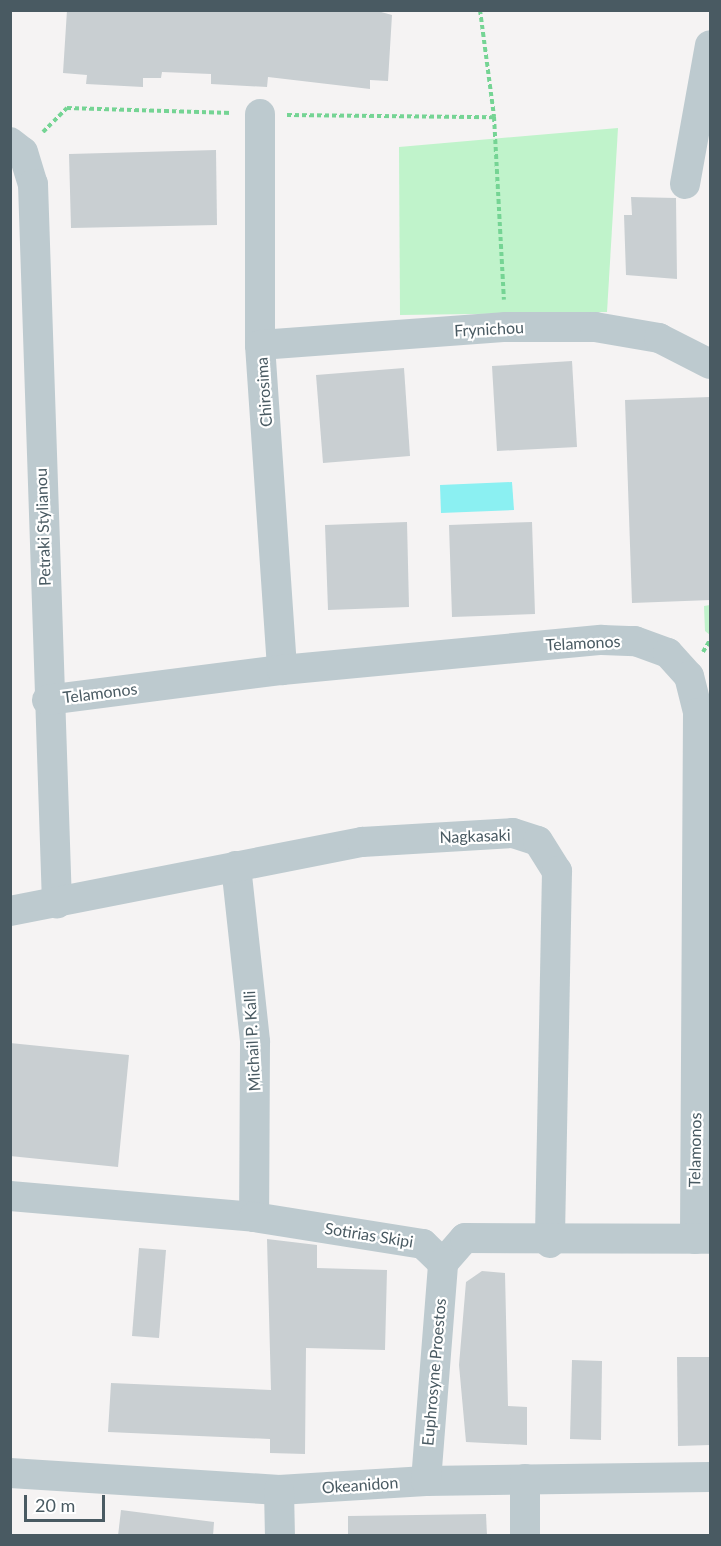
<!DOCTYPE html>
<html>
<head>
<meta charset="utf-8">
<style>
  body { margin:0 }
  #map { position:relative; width:721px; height:1546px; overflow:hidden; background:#f5f3f3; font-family:Lato,sans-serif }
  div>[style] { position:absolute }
  .green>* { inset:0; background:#c0f3cb }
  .water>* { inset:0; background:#8bf0f2 }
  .building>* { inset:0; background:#c9cfd2 }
  .path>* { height:4px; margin-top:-2px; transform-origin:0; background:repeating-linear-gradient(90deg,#75d494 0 4.5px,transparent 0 7.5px) }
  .minor>* { height:30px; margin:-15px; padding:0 15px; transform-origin:15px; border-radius:15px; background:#bdcacf }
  span { translate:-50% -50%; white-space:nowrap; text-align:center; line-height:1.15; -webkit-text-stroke:4.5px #fff; paint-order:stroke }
  .street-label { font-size:16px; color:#495a62 }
  .frame { position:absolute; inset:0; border:12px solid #495a62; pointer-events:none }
  .scale { position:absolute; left:24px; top:1495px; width:81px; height:27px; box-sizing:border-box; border:3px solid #495a62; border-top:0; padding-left:8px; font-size:18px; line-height:21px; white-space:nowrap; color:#495a62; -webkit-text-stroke:4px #fff; paint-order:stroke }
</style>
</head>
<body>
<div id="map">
  <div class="green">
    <i style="clip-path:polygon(618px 128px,607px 312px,400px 315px,399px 147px)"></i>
    <i style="clip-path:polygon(710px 605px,710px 635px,705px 631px,704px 606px)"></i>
  </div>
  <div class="water">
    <i style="clip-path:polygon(512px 482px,514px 510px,441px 513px,440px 485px)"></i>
  </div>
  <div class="building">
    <i style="clip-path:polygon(67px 10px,374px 10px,392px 15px,388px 81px,370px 80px,370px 89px,268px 77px,267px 87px,211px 84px,211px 74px,162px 72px,161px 78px,143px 78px,143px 87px,86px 84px,87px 75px,63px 73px)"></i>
    <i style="clip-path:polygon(216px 150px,217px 225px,71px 228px,69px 154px)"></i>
    <i style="clip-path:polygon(631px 197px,676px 198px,677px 279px,626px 275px,624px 215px,632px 215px)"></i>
    <i style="clip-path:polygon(572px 361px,577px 447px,497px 451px,492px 366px)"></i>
    <i style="clip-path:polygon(404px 368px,410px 456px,323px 463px,316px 375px)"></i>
    <i style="clip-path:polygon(710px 397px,711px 600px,632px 603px,625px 400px)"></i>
    <i style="clip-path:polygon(407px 522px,409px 607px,328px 610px,325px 525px)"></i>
    <i style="clip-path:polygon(532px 522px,535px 614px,452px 617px,449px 525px)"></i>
    <i style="clip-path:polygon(10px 1043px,129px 1055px,118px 1167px,10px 1156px)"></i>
    <i style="clip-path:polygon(267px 1239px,317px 1245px,317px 1268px,387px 1270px,385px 1350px,306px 1348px,305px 1454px,270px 1453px,270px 1439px,108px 1432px,111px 1383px,271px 1390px)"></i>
    <i style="clip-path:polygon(139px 1248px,166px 1250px,159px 1338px,132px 1336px)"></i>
    <i style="clip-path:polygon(482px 1271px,505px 1273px,508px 1406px,527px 1407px,527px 1445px,466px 1442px,459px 1365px,466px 1282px)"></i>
    <i style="clip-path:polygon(677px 1357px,709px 1357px,710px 1445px,678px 1446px)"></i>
    <i style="clip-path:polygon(572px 1360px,602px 1361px,601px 1440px,570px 1439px)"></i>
    <i style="clip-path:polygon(121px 1510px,214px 1522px,213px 1536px,118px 1536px)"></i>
    <i style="clip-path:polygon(486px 1514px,487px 1536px,348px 1536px,348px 1516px)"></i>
  </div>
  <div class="path">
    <i style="left:480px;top:10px;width:108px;rotate:82.5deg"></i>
    <i style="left:494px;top:117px;width:183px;rotate:86.9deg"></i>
    <i style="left:287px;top:115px;width:207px;rotate:0.6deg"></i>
    <i style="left:43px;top:132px;width:34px;rotate:-45deg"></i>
    <i style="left:67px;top:108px;width:165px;rotate:1.7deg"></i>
    <i style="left:703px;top:652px;width:14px;rotate:-60deg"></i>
  </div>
  <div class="minor">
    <i style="left:260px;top:114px;width:231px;rotate:90deg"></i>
    <i style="left:260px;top:345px;width:326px;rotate:86.1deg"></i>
    <i style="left:10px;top:142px;width:16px;rotate:38deg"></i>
    <i style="left:23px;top:152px;width:34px;rotate:73deg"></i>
    <i style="left:33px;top:184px;width:720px;rotate:88.09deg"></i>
    <i style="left:685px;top:184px;width:141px;rotate:-79.8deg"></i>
    <i style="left:260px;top:345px;width:247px;rotate:-4.2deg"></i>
    <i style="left:506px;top:327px;width:89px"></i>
    <i style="left:595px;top:327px;width:65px;rotate:9.8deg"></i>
    <i style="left:659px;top:338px;width:57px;rotate:27deg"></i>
    <i style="left:47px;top:700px;width:237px;rotate:-7.3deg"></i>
    <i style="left:282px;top:670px;width:321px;rotate:-5.4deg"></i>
    <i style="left:602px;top:640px;width:33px;rotate:2deg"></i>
    <i style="left:635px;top:641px;width:35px;rotate:20deg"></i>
    <i style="left:668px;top:653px;width:31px;rotate:48deg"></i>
    <i style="left:689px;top:676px;width:38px;rotate:76deg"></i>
    <i style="left:698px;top:713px;width:526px;rotate:90.33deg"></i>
    <i style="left:236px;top:866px;width:177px;rotate:83.8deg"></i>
    <i style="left:255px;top:1042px;width:175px;rotate:90.3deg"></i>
    <i style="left:10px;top:911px;width:359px;rotate:-11.1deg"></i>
    <i style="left:362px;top:842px;width:151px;rotate:-3.4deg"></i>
    <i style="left:513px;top:833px;width:26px;rotate:18deg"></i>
    <i style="left:538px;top:841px;width:36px;rotate:58deg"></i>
    <i style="left:557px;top:871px;width:372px;rotate:91.1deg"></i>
    <i style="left:10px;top:1196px;width:245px;rotate:4.9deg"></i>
    <i style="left:254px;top:1217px;width:171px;rotate:9.1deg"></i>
    <i style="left:423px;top:1244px;width:28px;rotate:44deg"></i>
    <i style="left:443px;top:1263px;width:33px;rotate:-49deg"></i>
    <i style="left:465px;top:1238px;width:245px;rotate:0.2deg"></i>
    <i style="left:10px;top:1473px;width:270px;rotate:3.6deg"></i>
    <i style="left:279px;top:1490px;width:147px;rotate:-3.5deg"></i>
    <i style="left:426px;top:1481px;width:284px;rotate:-0.8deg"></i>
    <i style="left:426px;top:1481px;width:219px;rotate:-85.5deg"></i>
    <i style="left:279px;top:1490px;width:46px;rotate:88.8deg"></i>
    <i style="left:525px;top:1536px;width:57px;rotate:-90deg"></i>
  </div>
  <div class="street-label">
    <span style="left:489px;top:329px;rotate:-3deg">Frynichou</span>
    <span style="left:264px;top:392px;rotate:-94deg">Chirosima</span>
    <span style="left:43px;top:527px;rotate:-92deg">Petraki Stylianou</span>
    <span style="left:583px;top:643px;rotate:-3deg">Telamonos</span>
    <span style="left:100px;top:693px;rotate:-7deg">Telamonos</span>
    <span style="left:475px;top:836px;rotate:-2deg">Nagkasaki</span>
    <span style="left:252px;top:1041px;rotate:-93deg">Michail P. Kalli</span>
    <span style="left:695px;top:1150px;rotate:-89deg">Telamonos</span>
    <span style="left:369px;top:1235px;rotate:9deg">Sotirias Skipi</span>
    <span style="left:434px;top:1372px;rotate:-85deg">Euphrosyne Proestos</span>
    <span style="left:360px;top:1485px;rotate:-4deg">Okeanidon</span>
  </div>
  <div class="frame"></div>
  <div class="scale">20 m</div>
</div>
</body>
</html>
